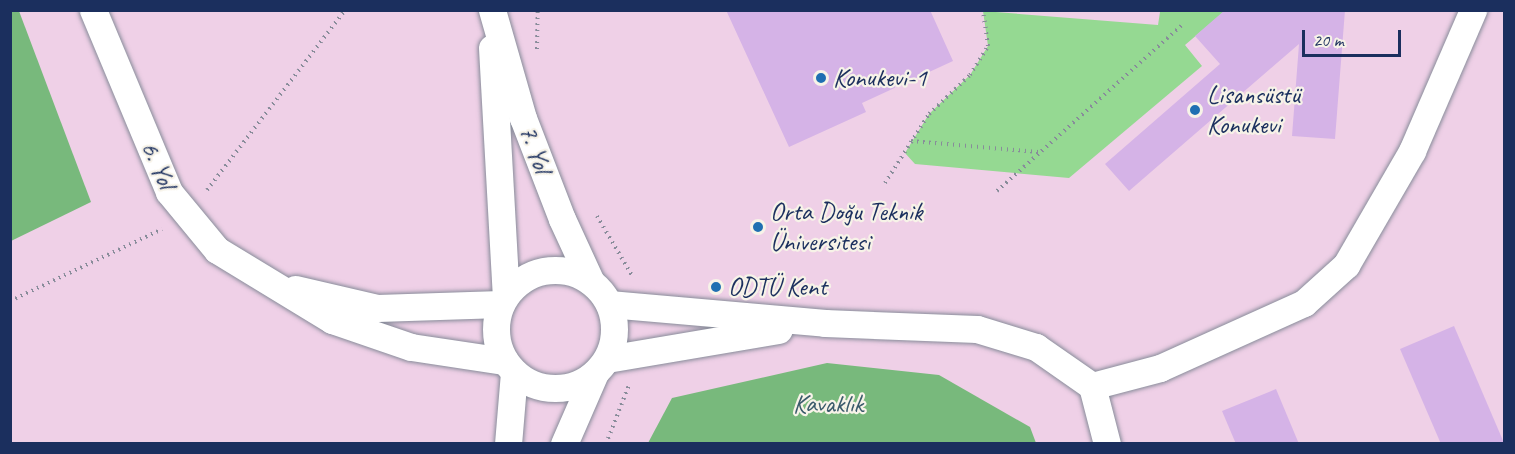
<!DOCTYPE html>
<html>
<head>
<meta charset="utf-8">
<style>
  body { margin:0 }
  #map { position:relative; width:1515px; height:454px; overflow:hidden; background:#f4e9d5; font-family:Caveat,sans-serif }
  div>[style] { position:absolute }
  .built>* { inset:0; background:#efd0e7 }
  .green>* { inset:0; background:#95d992 }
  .forest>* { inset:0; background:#78b97c }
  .building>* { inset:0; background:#d5b3e7 }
  .path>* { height:4px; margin-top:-2px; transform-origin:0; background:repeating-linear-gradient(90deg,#888c9a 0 1.5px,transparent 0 6px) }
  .roads { filter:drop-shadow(0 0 2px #888c9a) drop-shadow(0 0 2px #888c9a) }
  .street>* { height:27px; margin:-13.5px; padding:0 13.5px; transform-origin:13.5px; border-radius:13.5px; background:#fff }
  .street>.ring { margin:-13.5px; padding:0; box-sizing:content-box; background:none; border:27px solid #fff; border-radius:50% }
  .dots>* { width:16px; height:16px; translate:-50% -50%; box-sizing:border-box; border:3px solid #f7f3e8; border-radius:50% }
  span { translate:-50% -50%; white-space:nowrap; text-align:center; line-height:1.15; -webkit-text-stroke:4.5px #f7f3e8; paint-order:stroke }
  .poi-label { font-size:26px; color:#1b2f5e }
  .left { translate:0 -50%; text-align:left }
  .street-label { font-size:26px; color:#1b2f5e }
  .park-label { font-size:26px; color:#3a5a6b }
  .frame { position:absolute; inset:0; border:12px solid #1b2f5e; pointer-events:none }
  .scale { position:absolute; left:1302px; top:30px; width:99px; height:27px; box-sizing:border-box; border:3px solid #1b2f5e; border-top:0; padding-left:8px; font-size:18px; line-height:21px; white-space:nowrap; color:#1b2f5e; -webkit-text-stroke:4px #f7f3e8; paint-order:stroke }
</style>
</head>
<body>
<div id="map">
  <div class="built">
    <i style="clip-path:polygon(11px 11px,1504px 11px,1504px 443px,11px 443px)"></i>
  </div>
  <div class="green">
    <i style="clip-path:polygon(983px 11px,1158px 25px,1160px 12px,1164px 11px,1225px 11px,1185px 45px,1202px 66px,1069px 178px,915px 164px,905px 153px,929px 114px,970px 75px,988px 46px)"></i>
  </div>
  <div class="forest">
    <i style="clip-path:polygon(19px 11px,91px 202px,11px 241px,10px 11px)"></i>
    <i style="clip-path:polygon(827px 363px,939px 375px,1030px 427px,1036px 443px,648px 443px,672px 398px)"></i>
  </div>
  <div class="building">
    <i style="clip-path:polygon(726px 10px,930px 10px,953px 61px,862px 103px,866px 112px,789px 147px)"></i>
    <i style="clip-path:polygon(1225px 10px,1345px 10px,1335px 139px,1292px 136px,1299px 44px,1129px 191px,1105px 164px,1220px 64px,1195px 36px)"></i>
    <i style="clip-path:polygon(1454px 326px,1504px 443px,1504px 444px,1441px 444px,1400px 349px)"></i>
    <i style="clip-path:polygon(1276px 389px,1299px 444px,1236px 444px,1222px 411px)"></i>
  </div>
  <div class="path">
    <i style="left:537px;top:49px;width:39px;rotate:-89deg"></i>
    <i style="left:911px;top:141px;width:128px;rotate:4.9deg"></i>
    <i style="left:885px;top:183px;width:82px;rotate:-57.5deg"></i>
    <i style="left:929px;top:114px;width:57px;rotate:-43.6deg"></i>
    <i style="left:970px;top:75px;width:34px;rotate:-58deg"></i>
    <i style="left:988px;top:46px;width:36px;rotate:-98deg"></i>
    <i style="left:207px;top:190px;width:227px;rotate:-52.5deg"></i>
    <i style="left:997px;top:191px;width:251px;rotate:-41.9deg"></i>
    <i style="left:597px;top:216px;width:71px;rotate:59.5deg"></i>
    <i style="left:10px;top:301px;width:168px;rotate:-25.3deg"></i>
    <i style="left:606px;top:444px;width:63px;rotate:-68.7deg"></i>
  </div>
  <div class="roads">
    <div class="street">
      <i style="left:93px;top:10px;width:197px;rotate:67.3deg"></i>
      <i style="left:169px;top:192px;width:75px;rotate:50.4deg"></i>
      <i style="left:217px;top:250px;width:135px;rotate:31.3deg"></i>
      <i style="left:332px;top:320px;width:83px;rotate:18.9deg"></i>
      <i style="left:411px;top:347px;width:95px;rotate:8.5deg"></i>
      <i style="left:492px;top:10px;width:112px;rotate:74deg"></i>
      <i style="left:523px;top:118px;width:108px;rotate:68.9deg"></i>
      <i style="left:562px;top:219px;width:69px;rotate:65.3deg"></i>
      <i style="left:492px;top:48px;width:247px;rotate:86.8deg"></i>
      <i class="ring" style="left:496px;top:270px;width:91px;height:91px"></i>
      <i style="left:295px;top:289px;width:84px;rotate:13deg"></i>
      <i style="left:377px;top:308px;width:124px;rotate:-1.8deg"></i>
      <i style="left:609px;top:304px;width:217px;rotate:5deg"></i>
      <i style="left:825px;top:323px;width:152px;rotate:2.3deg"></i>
      <i style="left:977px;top:329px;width:62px;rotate:17deg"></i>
      <i style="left:1036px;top:347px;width:68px;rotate:34.9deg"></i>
      <i style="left:1092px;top:386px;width:60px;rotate:75.5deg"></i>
      <i style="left:607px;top:359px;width:174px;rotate:-9.6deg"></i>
      <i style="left:1092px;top:386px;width:70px;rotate:-14.8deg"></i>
      <i style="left:1160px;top:368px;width:158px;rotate:-24.3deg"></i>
      <i style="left:1304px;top:303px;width:57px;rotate:-42.1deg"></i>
      <i style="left:1346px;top:265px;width:132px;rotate:-59.9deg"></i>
      <i style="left:1412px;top:151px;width:154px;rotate:-66.6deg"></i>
      <i style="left:508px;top:444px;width:72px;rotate:-85.2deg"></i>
      <i style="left:564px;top:444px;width:77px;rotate:-66.4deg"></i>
    </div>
  </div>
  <div class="dots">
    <i style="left:821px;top:78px;background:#1f6fb2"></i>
    <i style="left:1195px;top:110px;background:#1f6fb2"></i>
    <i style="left:758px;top:227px;background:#1f6fb2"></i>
    <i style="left:716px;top:287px;background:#1f6fb2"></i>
  </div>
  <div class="poi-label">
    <span class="left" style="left:833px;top:78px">Konukevi-1</span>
    <span class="left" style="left:1207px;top:110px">Lisansüstü<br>Konukevi</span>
    <span class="left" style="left:770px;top:227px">Orta Doğu Teknik<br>Üniversitesi</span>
    <span class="left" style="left:728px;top:287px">ODTÜ Kent</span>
  </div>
  <div class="street-label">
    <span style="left:535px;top:149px;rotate:70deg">7. Yol</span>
    <span style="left:158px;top:165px;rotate:66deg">6. Yol</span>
  </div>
  <div class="park-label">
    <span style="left:828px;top:404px">Kavaklık</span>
  </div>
  <div class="frame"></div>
  <div class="scale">20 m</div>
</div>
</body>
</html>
